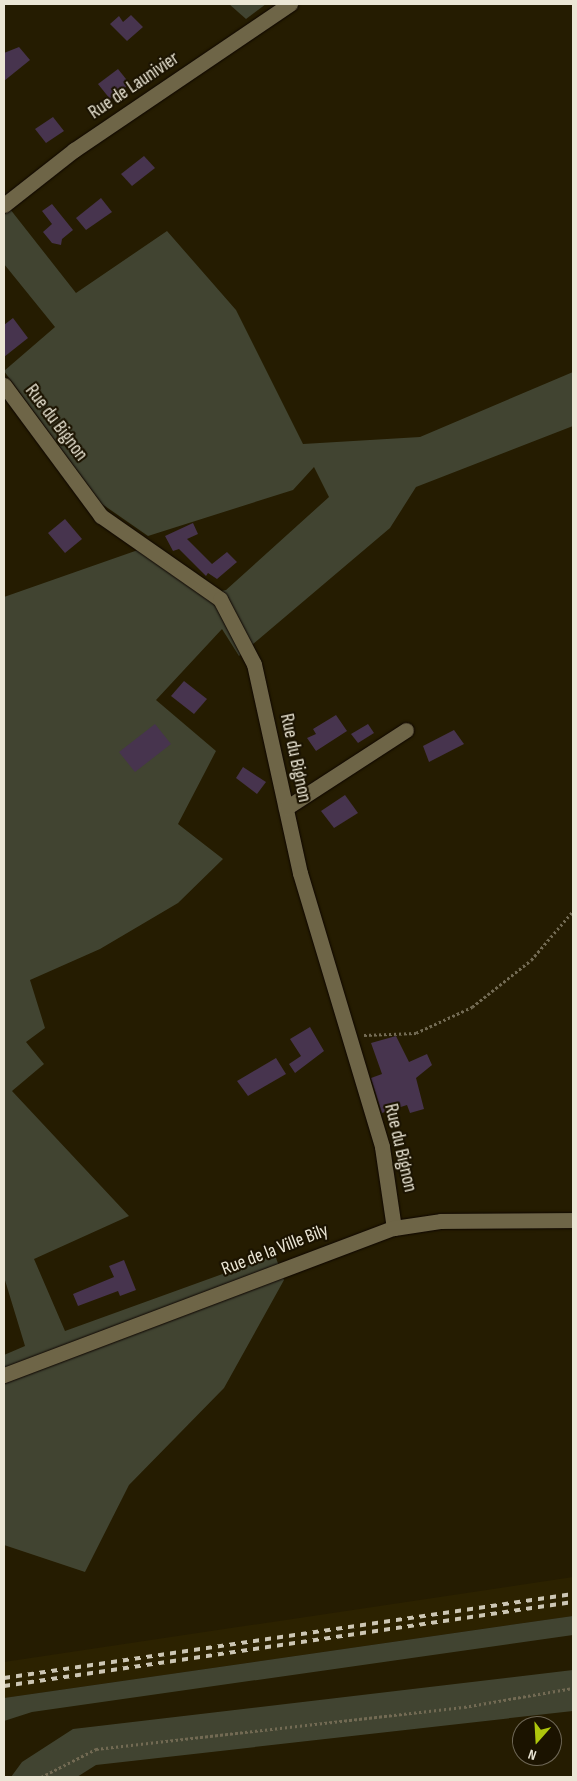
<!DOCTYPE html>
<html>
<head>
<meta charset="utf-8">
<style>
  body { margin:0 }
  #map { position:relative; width:577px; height:1781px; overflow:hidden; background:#251c01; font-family:"Sofia Sans Condensed",sans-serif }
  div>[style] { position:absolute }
  .built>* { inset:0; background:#2c2200 }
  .green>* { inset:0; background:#414431 }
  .building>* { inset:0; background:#47344e }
  .path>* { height:2.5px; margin-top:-1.25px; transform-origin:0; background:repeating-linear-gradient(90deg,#726a53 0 2.5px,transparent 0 5px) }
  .roads { filter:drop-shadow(0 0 1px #0e0600) drop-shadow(0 0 1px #0e0600) }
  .minor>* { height:15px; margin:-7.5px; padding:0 7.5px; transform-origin:7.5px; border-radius:7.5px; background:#6e6547 }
  .rail>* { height:4px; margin-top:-2px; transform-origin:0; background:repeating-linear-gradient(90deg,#ccc6b4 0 6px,transparent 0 12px) }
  span { translate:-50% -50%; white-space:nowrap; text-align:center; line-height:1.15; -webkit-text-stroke:4.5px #1b1300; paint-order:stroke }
  .street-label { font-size:19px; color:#ebe6d5 }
  .frame { position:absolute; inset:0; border:5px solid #ebe6d5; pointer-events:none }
  .north { position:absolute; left:512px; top:1716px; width:50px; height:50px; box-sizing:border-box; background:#1b1300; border:1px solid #6e6755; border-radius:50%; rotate:199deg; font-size:14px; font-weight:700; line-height:20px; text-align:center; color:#ebe6d5 }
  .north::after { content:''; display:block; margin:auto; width:18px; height:22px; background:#aec60c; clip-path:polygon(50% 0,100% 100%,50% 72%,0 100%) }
</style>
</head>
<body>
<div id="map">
  <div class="built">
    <i style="clip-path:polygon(573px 1577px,573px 1616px,4px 1698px,4px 1662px)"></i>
  </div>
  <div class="green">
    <i style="clip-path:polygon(229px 4px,266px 4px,246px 19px)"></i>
    <i style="clip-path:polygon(10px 209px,76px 293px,167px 231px,236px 310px,303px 444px,420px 437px,573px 372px,573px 426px,416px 487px,390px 528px,239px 656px,222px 629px,156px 700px,216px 751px,178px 824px,223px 859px,178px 903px,100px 949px,30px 980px,45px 1028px,26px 1042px,44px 1064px,12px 1091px,129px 1216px,34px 1259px,65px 1331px,275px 1255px,284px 1280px,224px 1388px,129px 1485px,85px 1572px,4px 1545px,4px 1355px,25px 1346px,4px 1277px,4px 597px,138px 550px,201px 595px,226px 590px,329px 497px,314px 467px,293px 490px,148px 536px,102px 504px,4px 371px,55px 327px,4px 264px,4px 215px)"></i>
    <i style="clip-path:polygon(573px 1616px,573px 1635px,32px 1712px,4px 1721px,4px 1698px)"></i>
    <i style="clip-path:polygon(573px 1670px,573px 1711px,96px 1765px,77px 1777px,11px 1777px,22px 1762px,73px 1729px)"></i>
  </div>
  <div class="building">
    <i style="clip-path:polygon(131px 15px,143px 27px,127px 41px,110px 24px,119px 16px,123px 22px)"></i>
    <i style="clip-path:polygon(19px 47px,30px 60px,4px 81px,4px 53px)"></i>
    <i style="clip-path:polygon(118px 69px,130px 84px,110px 99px,98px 84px)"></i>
    <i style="clip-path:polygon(53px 117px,64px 131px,46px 143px,35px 129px)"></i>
    <i style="clip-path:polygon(144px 156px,155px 168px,132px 186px,121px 174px)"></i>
    <i style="clip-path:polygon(101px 198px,112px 212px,86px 230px,76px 218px)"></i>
    <i style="clip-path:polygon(52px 204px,73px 230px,62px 239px,61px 245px,52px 243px,43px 232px,52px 224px,42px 211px)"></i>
    <i style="clip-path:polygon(13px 318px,28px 338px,4px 357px,4px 325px)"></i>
    <i style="clip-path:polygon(65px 519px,82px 539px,65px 553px,48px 533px)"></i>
    <i style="clip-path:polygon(193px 523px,198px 534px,187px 539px,212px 564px,227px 552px,237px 562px,217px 579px,208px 573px,206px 576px,179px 549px,173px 551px,165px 536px)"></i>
    <i style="clip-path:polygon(184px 681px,207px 699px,194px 714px,171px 696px)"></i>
    <i style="clip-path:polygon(336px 715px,347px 731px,316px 751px,307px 738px,316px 734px,313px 729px)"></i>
    <i style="clip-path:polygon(155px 724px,171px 744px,135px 772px,119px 752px)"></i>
    <i style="clip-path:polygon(368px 724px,374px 733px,358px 743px,351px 734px)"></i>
    <i style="clip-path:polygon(454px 730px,464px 744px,429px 762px,423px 746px)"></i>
    <i style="clip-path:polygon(243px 767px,266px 782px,257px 794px,236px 778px)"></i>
    <i style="clip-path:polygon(345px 795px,358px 813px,334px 828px,321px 811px)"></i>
    <i style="clip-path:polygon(310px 1027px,324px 1051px,295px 1073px,289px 1064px,301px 1056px,290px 1039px)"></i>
    <i style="clip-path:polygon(396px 1036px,409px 1062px,427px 1054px,432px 1065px,416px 1078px,424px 1109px,410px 1113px,407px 1105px,382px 1113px,371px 1078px,382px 1074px,371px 1043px)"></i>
    <i style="clip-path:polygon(276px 1058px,286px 1074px,248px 1096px,237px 1081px)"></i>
    <i style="clip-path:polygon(124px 1260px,136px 1290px,120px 1296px,118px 1291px,78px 1306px,73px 1294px,114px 1277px,109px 1266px)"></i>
  </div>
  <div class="path">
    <i style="left:364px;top:1035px;width:52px;rotate:-2.2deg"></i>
    <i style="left:416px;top:1033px;width:62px;rotate:-24.9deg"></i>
    <i style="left:472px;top:1007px;width:75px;rotate:-38.5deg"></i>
    <i style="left:531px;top:960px;width:65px;rotate:-49.4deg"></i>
    <i style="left:41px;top:1777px;width:62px;rotate:-27deg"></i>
    <i style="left:96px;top:1749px;width:370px;rotate:-6.5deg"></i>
    <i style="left:464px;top:1707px;width:111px;rotate:-9.9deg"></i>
  </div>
  <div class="roads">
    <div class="minor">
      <i style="left:4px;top:205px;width:89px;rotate:-38.2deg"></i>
      <i style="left:74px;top:150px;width:261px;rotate:-34.1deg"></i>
      <i style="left:4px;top:385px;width:163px;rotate:53.5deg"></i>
      <i style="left:101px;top:516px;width:145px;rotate:34.9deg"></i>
      <i style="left:220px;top:599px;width:73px;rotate:62.4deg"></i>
      <i style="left:254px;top:664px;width:214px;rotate:77.6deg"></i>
      <i style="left:300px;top:873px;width:286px;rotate:73.3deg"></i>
      <i style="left:382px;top:1147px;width:82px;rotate:81.6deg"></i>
      <i style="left:286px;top:808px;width:143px;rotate:-33deg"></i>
      <i style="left:4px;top:1375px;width:417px;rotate:-20.7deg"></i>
      <i style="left:394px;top:1228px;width:48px;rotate:-8.5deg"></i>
      <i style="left:441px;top:1221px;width:132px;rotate:-0.4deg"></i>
    </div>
  </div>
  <div class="rail">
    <i style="left:4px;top:1678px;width:575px;rotate:-8.4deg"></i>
    <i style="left:4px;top:1686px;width:575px;rotate:-8.4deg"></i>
  </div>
  <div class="street-label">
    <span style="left:134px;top:86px;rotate:-34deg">Rue de Launivier</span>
    <span style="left:56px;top:423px;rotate:53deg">Rue du Bignon</span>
    <span style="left:295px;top:758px;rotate:78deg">Rue du Bignon</span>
    <span style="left:400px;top:1148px;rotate:77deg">Rue du Bignon</span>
    <span style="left:275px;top:1250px;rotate:-21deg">Rue de la Ville Bily</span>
  </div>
  <div class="frame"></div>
  <div class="north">N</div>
</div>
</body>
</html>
